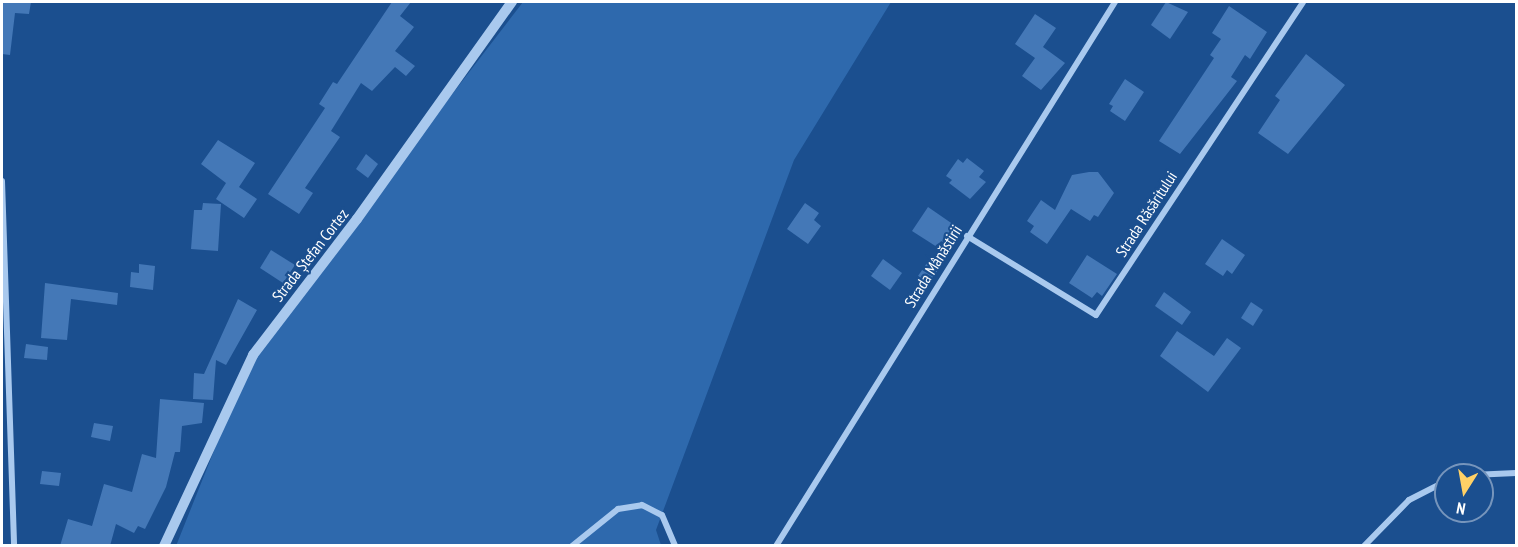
<!DOCTYPE html>
<html>
<head>
<meta charset="utf-8">
<style>
  body { margin:0 }
  #map { position:relative; width:1518px; height:547px; overflow:hidden; background:#1b4f8f; font-family:"PT Sans Narrow",sans-serif }
  div>[style] { position:absolute }
  .green>* { inset:0; background:#2e69ad }
  .building>* { inset:0; background:#4478b7 }
  .minor>* { height:6px; margin:-3px; padding:0 3px; transform-origin:3px; border-radius:3px; background:#a9c9ee }
  .tertiary>* { height:10px; margin:-5px; padding:0 5px; transform-origin:5px; border-radius:5px; background:#a9c9ee }
  span { translate:-50% -50%; white-space:nowrap; text-align:center; line-height:1.15; -webkit-text-stroke:4.5px #1b4f8f; paint-order:stroke }
  .street-label { font-size:16px; color:#fff }
  .frame { position:absolute; inset:0; border:3px solid #fff; pointer-events:none }
  .north { position:absolute; left:1434px; top:463px; width:60px; height:60px; box-sizing:border-box; background:#1b4f8f; border:2px solid #7695bc; border-radius:50%; rotate:191deg; font-size:16px; font-weight:700; line-height:24px; text-align:center; color:#fff }
  .north::after { content:''; display:block; margin:auto; width:21px; height:27px; background:#ffd166; clip-path:polygon(50% 0,100% 100%,50% 72%,0 100%) }
</style>
</head>
<body>
<div id="map">
  <div class="green">
    <i style="clip-path:polygon(523px 2px,891px 2px,794px 160px,656px 530px,661px 545px,176px 546px,253px 353px)"></i>
  </div>
  <div class="building">
    <i style="clip-path:polygon(2px 2px,31px 2px,29px 14px,15px 13px,10px 55px,2px 54px)"></i>
    <i style="clip-path:polygon(392px 2px,411px 2px,400px 16px,414px 27px,395px 51px,415px 66px,406px 76px,395px 67px,372px 91px,361px 83px,331px 131px,340px 137px,305px 188px,313px 193px,299px 214px,268px 194px,325px 108px,319px 104px,333px 82px,337px 84px)"></i>
    <i style="clip-path:polygon(1166px 2px,1188px 12px,1170px 39px,1151px 25px)"></i>
    <i style="clip-path:polygon(1229px 6px,1267px 32px,1250px 59px,1245px 55px,1231px 77px,1237px 81px,1180px 154px,1159px 141px,1214px 58px,1210px 55px,1221px 39px,1212px 33px)"></i>
    <i style="clip-path:polygon(1035px 14px,1056px 28px,1043px 47px,1065px 63px,1041px 90px,1022px 76px,1035px 58px,1015px 44px)"></i>
    <i style="clip-path:polygon(1306px 54px,1345px 85px,1288px 154px,1258px 133px,1280px 100px,1275px 96px)"></i>
    <i style="clip-path:polygon(1125px 79px,1144px 92px,1125px 121px,1110px 111px,1113px 106px,1109px 104px)"></i>
    <i style="clip-path:polygon(218px 140px,255px 163px,239px 187px,257px 199px,244px 218px,216px 199px,226px 183px,201px 164px)"></i>
    <i style="clip-path:polygon(366px 154px,378px 164px,368px 178px,356px 169px)"></i>
    <i style="clip-path:polygon(967px 158px,984px 171px,979px 177px,986px 182px,970px 199px,949px 183px,952px 180px,946px 176px,958px 159px,963px 163px)"></i>
    <i style="clip-path:polygon(1089px 172px,1098px 172px,1114px 193px,1098px 217px,1094px 215px,1090px 221px,1071px 209px,1047px 244px,1030px 232px,1034px 226px,1027px 221px,1041px 200px,1055px 210px,1072px 175px)"></i>
    <i style="clip-path:polygon(203px 203px,221px 204px,218px 251px,191px 249px,194px 210px,202px 210px)"></i>
    <i style="clip-path:polygon(805px 203px,819px 213px,814px 220px,821px 226px,808px 244px,787px 229px)"></i>
    <i style="clip-path:polygon(928px 207px,957px 227px,946px 244px,941px 241px,937px 247px,912px 231px)"></i>
    <i style="clip-path:polygon(1222px 239px,1245px 255px,1232px 274px,1227px 270px,1223px 276px,1205px 264px)"></i>
    <i style="clip-path:polygon(271px 250px,295px 265px,283px 283px,260px 268px)"></i>
    <i style="clip-path:polygon(1087px 255px,1117px 274px,1102px 296px,1097px 292px,1092px 298px,1069px 283px)"></i>
    <i style="clip-path:polygon(883px 259px,902px 273px,890px 290px,871px 276px)"></i>
    <i style="clip-path:polygon(927px 263px,938px 270px,929px 283px,918px 276px)"></i>
    <i style="clip-path:polygon(139px 264px,155px 266px,153px 290px,130px 287px,131px 272px,139px 273px)"></i>
    <i style="clip-path:polygon(45px 283px,118px 293px,117px 305px,71px 299px,67px 340px,41px 338px)"></i>
    <i style="clip-path:polygon(1164px 292px,1191px 312px,1182px 325px,1155px 306px)"></i>
    <i style="clip-path:polygon(238px 299px,257px 310px,226px 365px,216px 360px,213px 400px,193px 399px,194px 373px,204px 374px)"></i>
    <i style="clip-path:polygon(1251px 302px,1263px 310px,1253px 326px,1241px 318px)"></i>
    <i style="clip-path:polygon(1177px 331px,1214px 356px,1227px 338px,1241px 348px,1208px 392px,1160px 356px)"></i>
    <i style="clip-path:polygon(26px 344px,48px 347px,47px 360px,24px 358px)"></i>
    <i style="clip-path:polygon(160px 399px,204px 403px,202px 423px,182px 426px,180px 452px,175px 452px,166px 487px,145px 529px,138px 526px,134px 533px,116px 524px,110px 546px,60px 546px,68px 519px,92px 526px,104px 484px,132px 492px,142px 454px,156px 458px)"></i>
    <i style="clip-path:polygon(94px 423px,113px 426px,110px 441px,91px 437px)"></i>
    <i style="clip-path:polygon(42px 471px,61px 473px,59px 486px,40px 484px)"></i>
  </div>
  <div class="minor">
    <i style="left:2px;top:181px;width:365px;rotate:88.1deg"></i>
    <i style="left:967px;top:236px;width:151px;rotate:31.5deg"></i>
    <i style="left:1096px;top:315px;width:375px;rotate:-56.5deg"></i>
    <i style="left:1472px;top:475px;width:44px;rotate:-2.6deg"></i>
    <i style="left:572px;top:546px;width:59px;rotate:-38.8deg"></i>
    <i style="left:618px;top:509px;width:24px;rotate:-9deg"></i>
    <i style="left:642px;top:505px;width:22px;rotate:27deg"></i>
    <i style="left:662px;top:515px;width:34px;rotate:67deg"></i>
    <i style="left:776px;top:546px;width:641px;rotate:-58.07deg"></i>
    <i style="left:1364px;top:546px;width:64px;rotate:-45.6deg"></i>
    <i style="left:1409px;top:500px;width:42px;rotate:-27.2deg"></i>
  </div>
  <div class="tertiary">
    <i style="left:164px;top:546px;width:211px;rotate:-65deg"></i>
    <i style="left:253px;top:355px;width:171px;rotate:-52.6deg"></i>
    <i style="left:357px;top:219px;width:267px;rotate:-54.5deg"></i>
  </div>
  <div class="street-label">
    <span style="left:1146px;top:214px;rotate:-57deg">Strada Răsăritului</span>
    <span style="left:310px;top:255px;rotate:-52deg">Strada Ștefan Cortez</span>
    <span style="left:933px;top:266px;rotate:-58deg">Strada Mânăstirii</span>
  </div>
  <div class="frame"></div>
  <div class="north">N</div>
</div>
</body>
</html>
